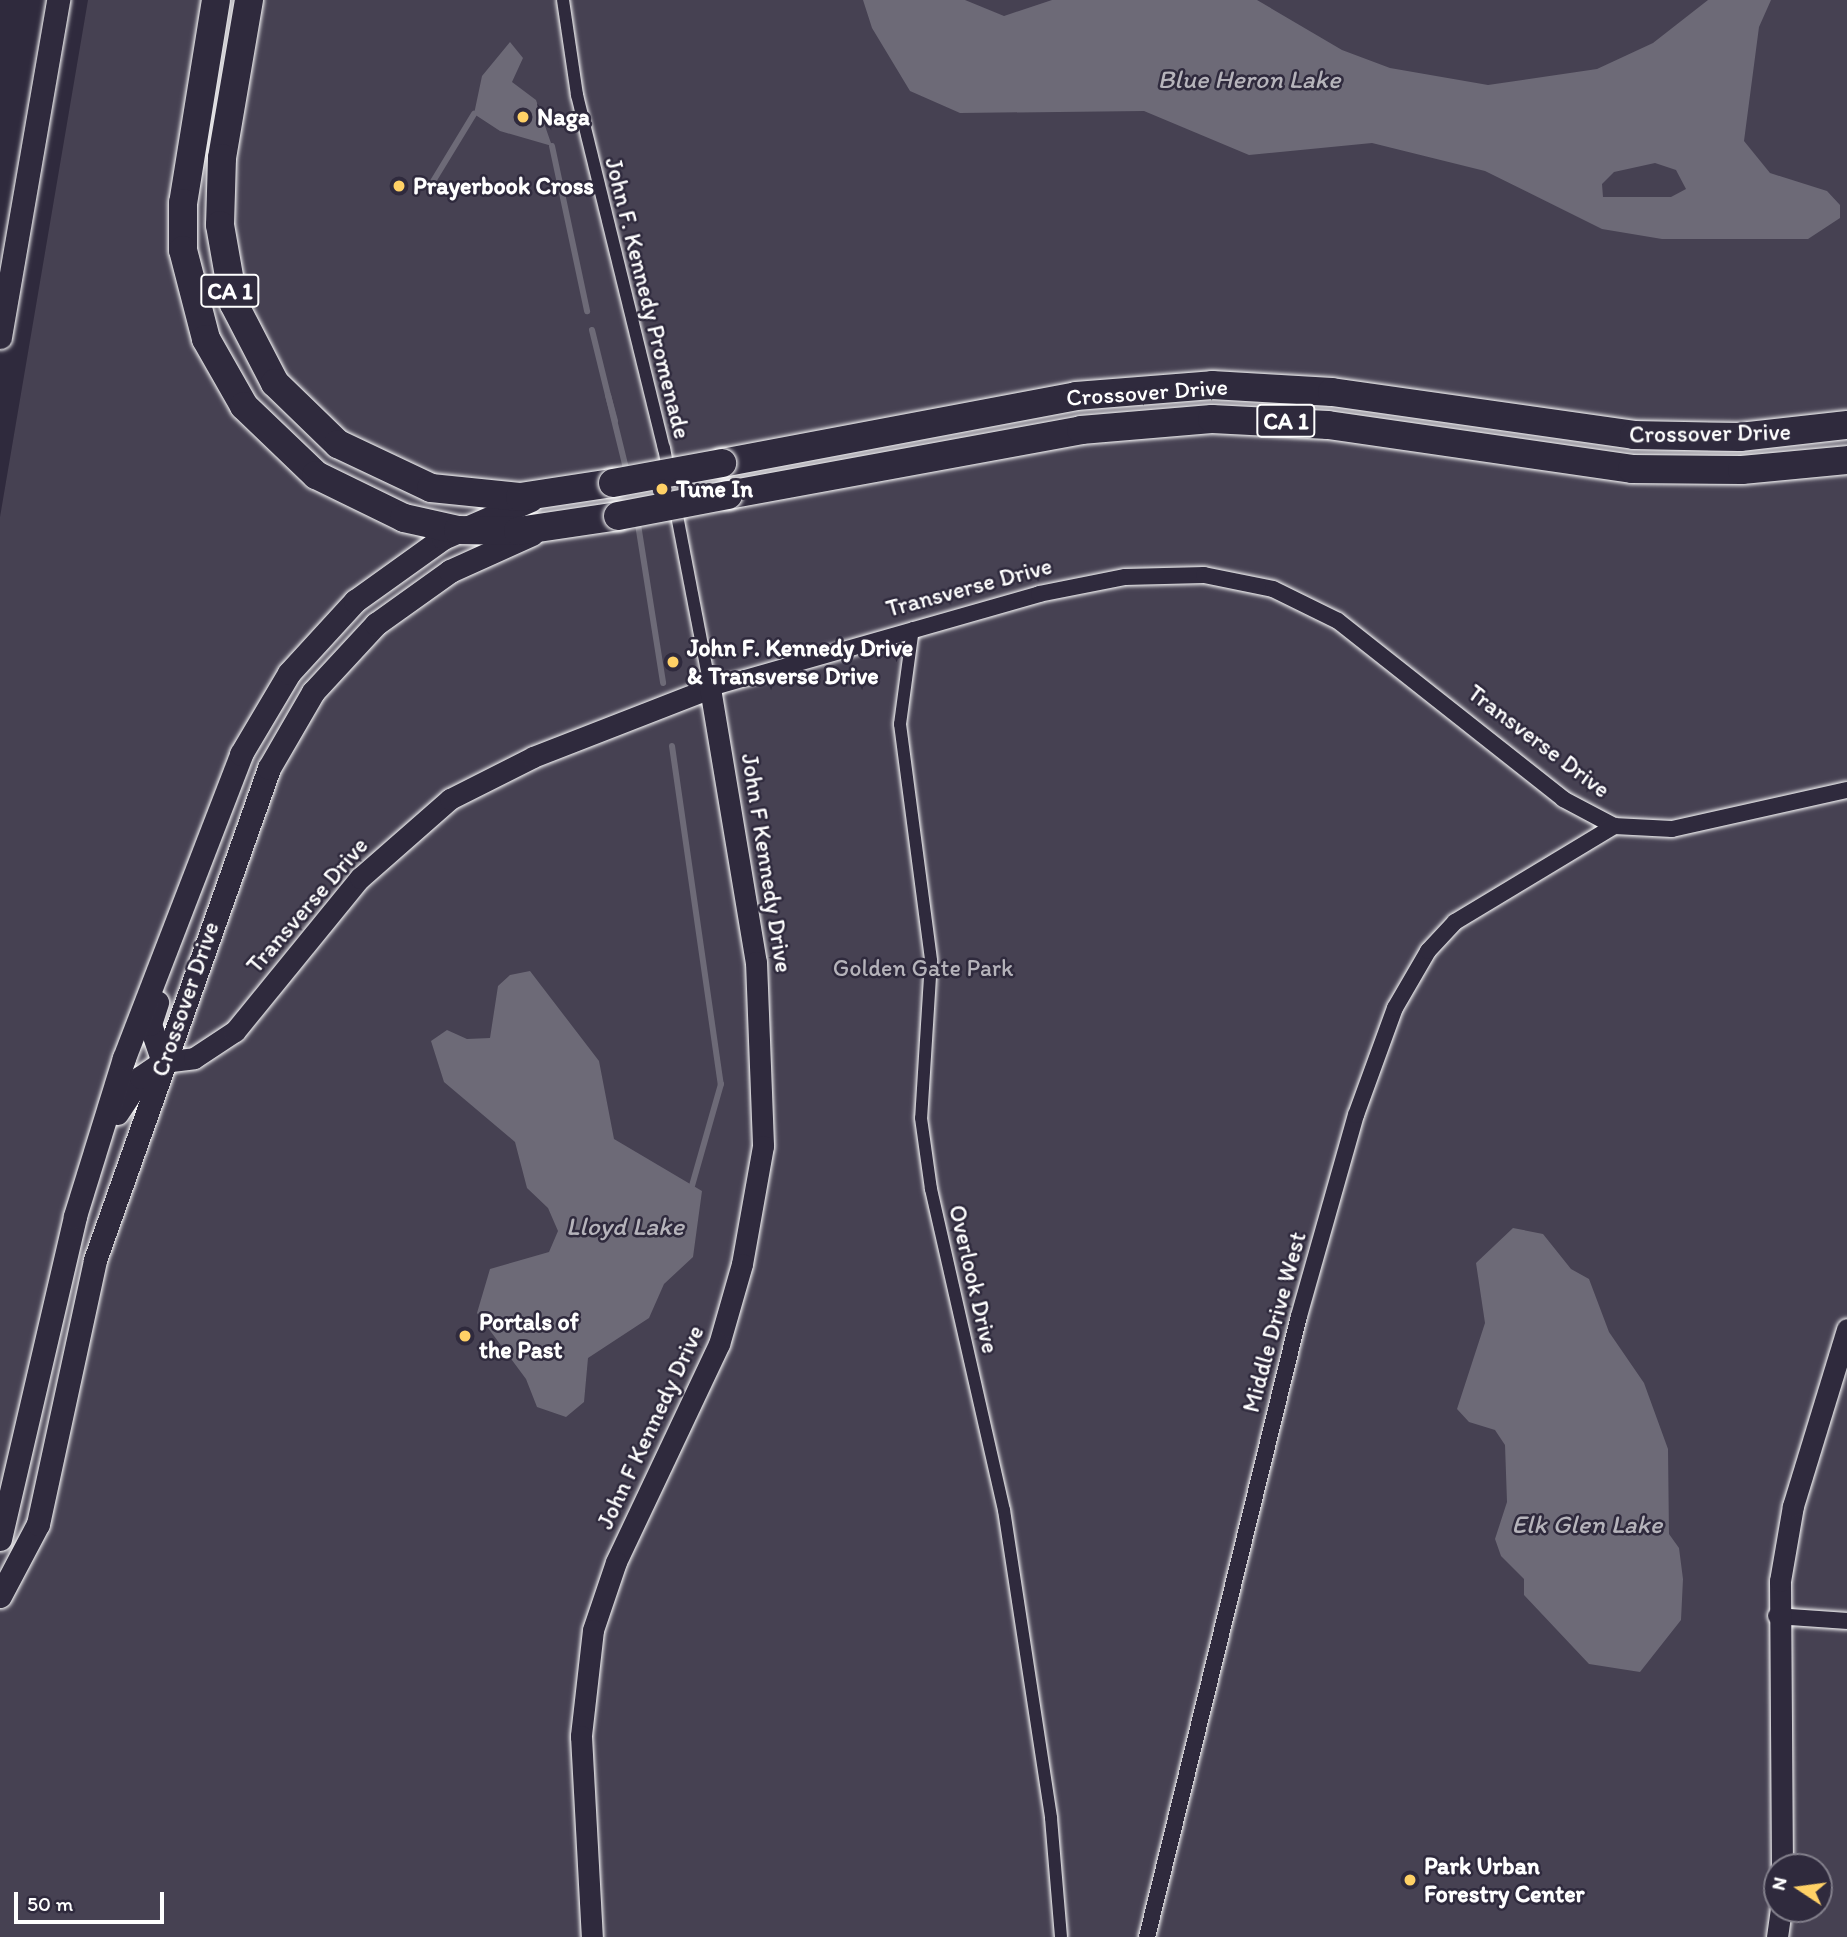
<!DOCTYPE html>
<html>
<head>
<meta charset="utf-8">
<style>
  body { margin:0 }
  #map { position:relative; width:1847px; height:1937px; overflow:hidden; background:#2f2a3d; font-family:Itim,sans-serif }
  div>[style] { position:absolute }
  .green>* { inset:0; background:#464152 }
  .water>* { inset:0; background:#6d6a77 }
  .stream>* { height:6px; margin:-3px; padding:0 3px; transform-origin:3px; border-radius:3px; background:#6d6a77 }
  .roads { filter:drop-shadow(0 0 2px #fff) drop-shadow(0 0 2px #fff) }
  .pedestrian>* { height:12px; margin:-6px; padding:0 6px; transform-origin:6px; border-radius:6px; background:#2f2a3d }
  .minor>* { height:16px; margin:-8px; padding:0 8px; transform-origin:8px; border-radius:8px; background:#2f2a3d }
  .tertiary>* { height:21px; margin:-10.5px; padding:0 10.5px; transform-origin:10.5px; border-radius:10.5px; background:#2f2a3d }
  .secondary>* { height:23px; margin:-11.5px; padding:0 11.5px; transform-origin:11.5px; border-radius:11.5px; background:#2f2a3d }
  .trunk>* { height:28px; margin:-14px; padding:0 14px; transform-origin:14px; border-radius:14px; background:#2f2a3d }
  .bridges { filter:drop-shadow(0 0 2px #fff) drop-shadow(0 0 2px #fff) }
  .trunk-bridge>* { height:28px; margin:-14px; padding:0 14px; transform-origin:14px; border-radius:14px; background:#2f2a3d }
  .dots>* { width:19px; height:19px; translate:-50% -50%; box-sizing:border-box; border:4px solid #2f2a3d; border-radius:50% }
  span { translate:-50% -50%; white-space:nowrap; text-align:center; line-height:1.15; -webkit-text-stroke:5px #2f2a3d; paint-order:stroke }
  .shield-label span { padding:2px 5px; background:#2f2a3d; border:2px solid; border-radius:5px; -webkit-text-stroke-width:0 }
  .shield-label { font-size:23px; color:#fff; font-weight:700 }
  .poi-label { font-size:24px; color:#fff; font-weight:700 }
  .left { translate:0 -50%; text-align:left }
  .street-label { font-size:24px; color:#fff }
  .park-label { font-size:24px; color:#b5b3ba }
  .water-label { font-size:26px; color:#b6b4bb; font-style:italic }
  .north { position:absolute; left:1763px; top:1853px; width:70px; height:70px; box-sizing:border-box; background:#2f2a3d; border:2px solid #827f8b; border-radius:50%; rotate:283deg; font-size:19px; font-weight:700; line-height:28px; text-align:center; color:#fff }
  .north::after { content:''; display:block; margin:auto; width:24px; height:32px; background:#ffd166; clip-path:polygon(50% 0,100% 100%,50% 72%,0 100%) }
  .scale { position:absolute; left:14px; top:1892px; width:150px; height:32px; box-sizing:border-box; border:4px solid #fff; border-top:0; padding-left:9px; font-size:21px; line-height:24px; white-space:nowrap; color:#fff; -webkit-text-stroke:5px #2f2a3d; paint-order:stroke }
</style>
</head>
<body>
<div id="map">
  <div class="green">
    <i style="clip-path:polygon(evenodd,88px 0,1847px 0,1847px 1937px,0 1937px,0 517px,88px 0,1777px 1867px,1819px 1867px,1819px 1909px,1777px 1909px,1777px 1867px)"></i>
  </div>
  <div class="water">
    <i style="clip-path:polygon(evenodd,863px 0,965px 0,1004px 16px,1052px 0,1257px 0,1342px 50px,1390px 68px,1488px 85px,1597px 69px,1653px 43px,1708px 0,1771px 0,1759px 27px,1744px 141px,1770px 173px,1827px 191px,1840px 205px,1840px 218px,1808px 239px,1662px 239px,1602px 229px,1485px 171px,1372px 143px,1249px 155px,1144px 111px,960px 113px,910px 91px,872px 28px,863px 0,1655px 163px,1676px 170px,1686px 189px,1671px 197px,1603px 197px,1602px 184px,1614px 172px,1655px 163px)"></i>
    <i style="clip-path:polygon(510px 42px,523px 58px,512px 82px,536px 100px,552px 146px,500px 131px,474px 114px,482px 76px)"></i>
    <i style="clip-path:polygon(530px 971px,599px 1061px,614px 1139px,702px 1191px,693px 1257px,664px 1284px,649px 1318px,588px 1358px,584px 1402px,566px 1417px,537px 1407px,526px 1379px,477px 1313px,490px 1269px,549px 1252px,558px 1231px,548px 1208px,527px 1188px,515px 1142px,444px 1082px,431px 1041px,447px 1030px,467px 1039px,490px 1038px,498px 986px,510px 975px)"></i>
    <i style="clip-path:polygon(1513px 1228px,1543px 1234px,1571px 1269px,1589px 1279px,1609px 1332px,1644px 1383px,1668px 1449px,1669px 1534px,1679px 1548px,1683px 1579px,1681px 1620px,1640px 1672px,1589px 1664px,1524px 1595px,1524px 1579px,1501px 1556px,1495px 1539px,1507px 1502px,1505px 1445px,1495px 1430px,1469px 1422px,1457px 1409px,1485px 1323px,1476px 1263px)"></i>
  </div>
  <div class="stream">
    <i style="left:552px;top:146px;width:169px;rotate:78deg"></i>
    <i style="left:429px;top:188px;width:87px;rotate:-58.7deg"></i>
    <i style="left:592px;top:330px;width:147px;rotate:76.2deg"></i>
    <i style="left:608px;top:395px;width:27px;rotate:75deg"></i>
    <i style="left:637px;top:518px;width:167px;rotate:81deg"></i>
    <i style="left:672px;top:746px;width:342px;rotate:81.8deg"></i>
    <i style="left:721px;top:1084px;width:106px;rotate:105.9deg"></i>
  </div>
  <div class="roads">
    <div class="pedestrian">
      <i style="left:563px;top:0;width:96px;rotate:81.6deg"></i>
      <i style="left:577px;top:95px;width:364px;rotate:76.2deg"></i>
      <i style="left:664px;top:448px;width:244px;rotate:79.1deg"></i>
      <i style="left:913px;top:628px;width:97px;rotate:97.7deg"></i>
      <i style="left:900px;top:724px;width:239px;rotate:82.5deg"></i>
      <i style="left:931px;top:961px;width:157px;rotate:93.6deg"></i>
      <i style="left:921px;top:1118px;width:72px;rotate:82deg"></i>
      <i style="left:931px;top:1189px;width:329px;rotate:77.2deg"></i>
      <i style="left:1004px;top:1510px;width:312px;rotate:81.3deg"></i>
      <i style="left:1051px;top:1818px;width:119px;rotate:85.2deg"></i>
    </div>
    <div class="minor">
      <i style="left:710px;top:688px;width:342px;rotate:-15.9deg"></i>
      <i style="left:1039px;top:594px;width:88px;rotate:-11.2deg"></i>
      <i style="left:1125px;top:577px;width:79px;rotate:-1.5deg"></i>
      <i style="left:1204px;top:575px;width:70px;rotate:11.5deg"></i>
      <i style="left:1273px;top:589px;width:72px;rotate:26.2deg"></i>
      <i style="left:1338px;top:621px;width:287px;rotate:38.3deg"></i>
      <i style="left:1563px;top:799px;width:58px;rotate:27.9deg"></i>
      <i style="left:1614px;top:826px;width:58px;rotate:3deg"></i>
      <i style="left:1672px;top:829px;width:179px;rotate:-12.6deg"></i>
      <i style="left:1776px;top:1616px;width:71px;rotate:4deg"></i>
      <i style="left:1147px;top:1937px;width:639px;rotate:-76.25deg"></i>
      <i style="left:1299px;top:1316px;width:209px;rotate:-74.2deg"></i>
      <i style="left:1356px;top:1115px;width:114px;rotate:-70deg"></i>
      <i style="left:1395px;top:1008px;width:66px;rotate:-59.9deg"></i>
      <i style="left:1428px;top:951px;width:40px;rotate:-47deg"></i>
      <i style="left:1455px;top:922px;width:186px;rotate:-31.1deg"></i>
    </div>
    <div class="tertiary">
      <i style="left:163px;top:1062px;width:31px;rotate:-7deg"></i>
      <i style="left:194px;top:1058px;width:49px;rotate:-33.4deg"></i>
      <i style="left:235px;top:1031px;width:198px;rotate:-50.8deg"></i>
      <i style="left:360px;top:878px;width:120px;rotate:-41.3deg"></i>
      <i style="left:450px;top:799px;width:93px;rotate:-26.8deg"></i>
      <i style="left:533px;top:757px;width:190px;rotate:-21.3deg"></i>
      <i style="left:710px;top:688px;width:278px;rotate:80.5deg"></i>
      <i style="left:756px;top:962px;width:184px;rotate:87.8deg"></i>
      <i style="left:763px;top:1146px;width:120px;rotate:100.1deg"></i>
      <i style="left:742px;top:1264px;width:83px;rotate:106deg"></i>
      <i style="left:719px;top:1344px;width:241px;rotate:115.3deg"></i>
      <i style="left:616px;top:1562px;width:72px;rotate:108.7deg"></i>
      <i style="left:593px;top:1630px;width:107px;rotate:96.5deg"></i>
      <i style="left:581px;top:1736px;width:201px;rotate:86.9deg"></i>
      <i style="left:1782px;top:1867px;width:286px;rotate:-90.4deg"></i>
      <i style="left:1780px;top:1581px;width:76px;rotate:-80.2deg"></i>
      <i style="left:1793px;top:1506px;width:185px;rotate:-73deg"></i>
      <i style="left:1777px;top:1937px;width:28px;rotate:-82deg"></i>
    </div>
    <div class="secondary">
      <i style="left:0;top:337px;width:342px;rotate:-80.2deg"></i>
      <i style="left:117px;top:1113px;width:43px;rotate:-56.3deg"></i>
      <i style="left:141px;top:1077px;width:27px;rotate:-34deg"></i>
      <i style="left:163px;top:1062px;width:40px;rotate:-108.9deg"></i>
      <i style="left:150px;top:1024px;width:23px;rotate:-72deg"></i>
      <i style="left:0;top:1539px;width:332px;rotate:-76.9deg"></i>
      <i style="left:75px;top:1216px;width:165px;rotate:-72.8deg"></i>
      <i style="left:124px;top:1058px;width:326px;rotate:-68.9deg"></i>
      <i style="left:241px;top:754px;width:94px;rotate:-59.3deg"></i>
      <i style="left:289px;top:673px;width:98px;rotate:-47.5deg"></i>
      <i style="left:355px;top:601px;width:108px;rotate:-35.6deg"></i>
      <i style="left:443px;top:538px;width:96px;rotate:-23.4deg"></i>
      <i style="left:0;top:1596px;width:81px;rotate:-62.2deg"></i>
      <i style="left:38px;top:1524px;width:270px;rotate:-77.8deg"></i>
      <i style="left:95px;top:1260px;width:522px;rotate:-70.52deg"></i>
      <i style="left:269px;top:768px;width:88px;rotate:-59.9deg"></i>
      <i style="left:313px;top:692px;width:93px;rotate:-47.2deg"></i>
      <i style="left:376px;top:624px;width:91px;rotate:-35.6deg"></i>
      <i style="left:450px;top:571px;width:90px;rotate:-24.3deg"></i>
    </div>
    <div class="trunk">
      <i style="left:216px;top:0;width:206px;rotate:99.2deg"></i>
      <i style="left:183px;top:203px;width:47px;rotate:90deg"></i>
      <i style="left:183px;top:250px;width:92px;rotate:75.5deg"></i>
      <i style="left:206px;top:339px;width:77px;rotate:60.4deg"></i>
      <i style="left:244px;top:406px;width:100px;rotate:43.8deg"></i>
      <i style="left:316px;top:475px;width:98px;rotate:26deg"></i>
      <i style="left:404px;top:518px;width:55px;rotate:12.5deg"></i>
      <i style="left:458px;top:530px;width:60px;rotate:1deg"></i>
      <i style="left:518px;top:531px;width:101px;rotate:-8.5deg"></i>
      <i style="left:249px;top:0;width:160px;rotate:99.7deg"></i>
      <i style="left:222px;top:158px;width:67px;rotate:91.7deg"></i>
      <i style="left:220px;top:225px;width:80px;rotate:80deg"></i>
      <i style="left:234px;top:304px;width:89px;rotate:62.6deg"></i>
      <i style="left:275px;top:383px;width:88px;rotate:44.1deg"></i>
      <i style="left:338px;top:444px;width:103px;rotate:25.3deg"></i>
      <i style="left:431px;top:488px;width:89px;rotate:5.8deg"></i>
      <i style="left:520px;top:497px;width:94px;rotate:-8.6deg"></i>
      <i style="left:722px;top:463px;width:360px;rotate:-10.7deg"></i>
      <i style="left:1076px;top:396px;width:136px;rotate:-4.6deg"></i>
      <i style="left:1212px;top:385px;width:120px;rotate:3.3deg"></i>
      <i style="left:1332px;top:392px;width:305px;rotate:8.1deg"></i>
      <i style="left:1634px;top:435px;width:106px;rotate:1.1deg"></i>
      <i style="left:1740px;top:437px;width:108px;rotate:-6.4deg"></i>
      <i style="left:728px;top:495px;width:359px;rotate:-10.4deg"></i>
      <i style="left:1081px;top:430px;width:131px;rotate:-4.8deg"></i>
      <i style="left:1212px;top:419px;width:116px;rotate:3deg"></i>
      <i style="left:1328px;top:425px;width:307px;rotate:8.2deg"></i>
      <i style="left:1632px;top:469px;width:110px;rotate:0.5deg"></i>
      <i style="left:1742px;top:470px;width:105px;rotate:-5.4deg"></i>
    </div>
  </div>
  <div class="bridges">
    <div class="trunk-bridge">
      <i style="left:613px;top:483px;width:111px;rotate:-10.4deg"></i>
      <i style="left:618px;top:516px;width:112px;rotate:-10.8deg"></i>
    </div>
  </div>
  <div class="dots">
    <i style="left:523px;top:117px;background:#ffd166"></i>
    <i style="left:399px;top:186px;background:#ffd166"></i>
    <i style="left:662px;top:489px;background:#ffd166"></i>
    <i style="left:673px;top:662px;background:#ffd166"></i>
    <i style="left:465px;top:1336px;background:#ffd166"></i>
    <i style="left:1410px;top:1880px;background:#ffd166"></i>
  </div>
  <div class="shield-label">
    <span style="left:230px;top:291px">CA 1</span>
    <span style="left:1286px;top:421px">CA 1</span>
  </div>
  <div class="poi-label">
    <span class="left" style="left:537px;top:117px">Naga</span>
    <span class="left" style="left:413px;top:186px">Prayerbook Cross</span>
    <span class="left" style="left:676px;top:489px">Tune In</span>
    <span class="left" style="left:687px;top:662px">John F. Kennedy Drive<br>&amp; Transverse Drive</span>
    <span class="left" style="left:479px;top:1336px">Portals of<br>the Past</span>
    <span class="left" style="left:1424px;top:1880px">Park Urban<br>Forestry Center</span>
  </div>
  <div class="street-label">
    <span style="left:648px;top:298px;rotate:76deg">John F. Kennedy Promenade</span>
    <span style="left:1147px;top:392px;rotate:-4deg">Crossover Drive</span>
    <span style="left:1710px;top:433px;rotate:-1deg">Crossover Drive</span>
    <span style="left:969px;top:587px;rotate:-15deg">Transverse Drive</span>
    <span style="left:1539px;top:741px;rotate:37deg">Transverse Drive</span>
    <span style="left:767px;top:863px;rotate:81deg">John F Kennedy Drive</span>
    <span style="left:307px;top:905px;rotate:-49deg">Transverse Drive</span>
    <span style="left:185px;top:999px;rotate:-71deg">Crossover Drive</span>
    <span style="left:974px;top:1279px;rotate:77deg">Overlook Drive</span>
    <span style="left:1274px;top:1322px;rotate:-75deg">Middle Drive West</span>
    <span style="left:650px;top:1427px;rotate:-65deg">John F Kennedy Drive</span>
  </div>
  <div class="park-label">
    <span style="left:923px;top:968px">Golden Gate Park</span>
  </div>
  <div class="water-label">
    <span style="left:1249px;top:80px">Blue Heron Lake</span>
    <span style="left:625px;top:1227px">Lloyd Lake</span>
    <span style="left:1587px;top:1525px">Elk Glen Lake</span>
  </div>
  <div class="north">N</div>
  <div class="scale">50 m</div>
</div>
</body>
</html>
